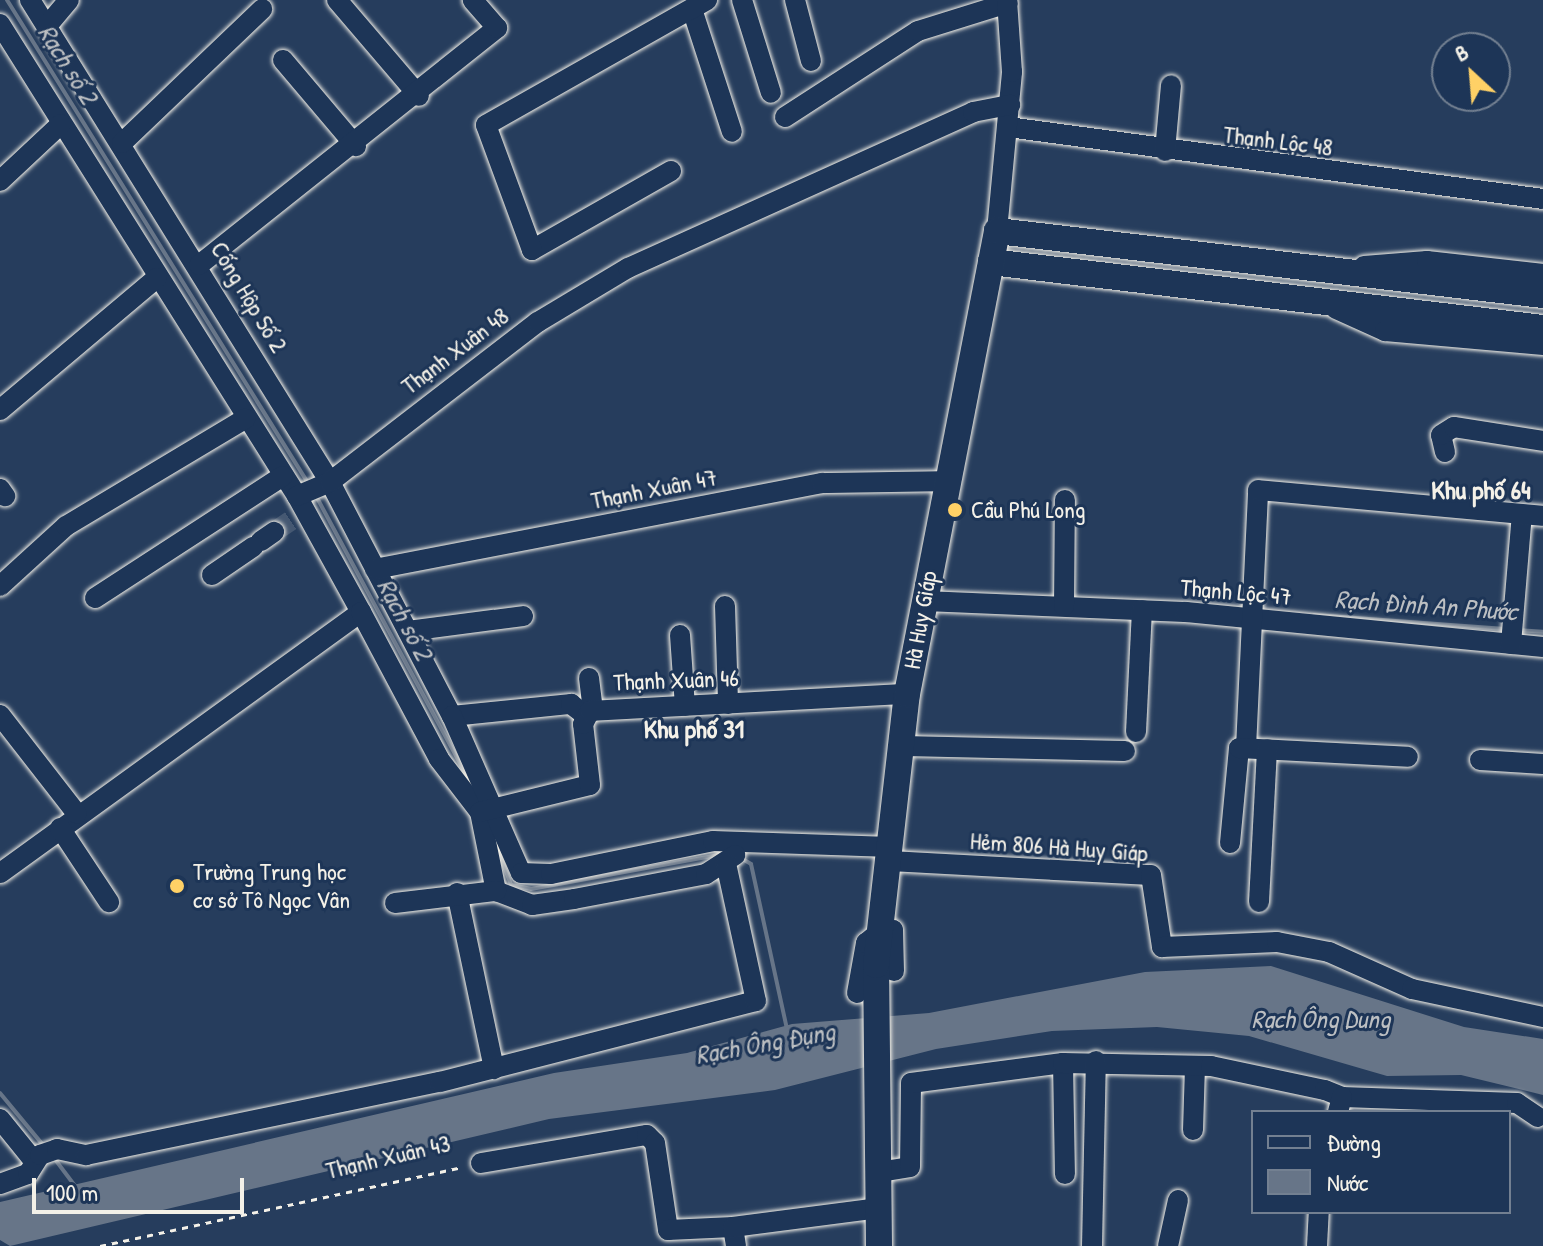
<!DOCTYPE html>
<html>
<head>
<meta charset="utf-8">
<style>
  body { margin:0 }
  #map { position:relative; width:1543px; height:1246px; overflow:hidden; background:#263d5d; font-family:"Patrick Hand",sans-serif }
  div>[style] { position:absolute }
  .water>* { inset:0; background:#677588 }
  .stream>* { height:4px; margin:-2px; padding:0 2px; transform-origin:2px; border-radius:2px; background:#677588 }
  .minor-tunnel>* { height:20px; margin-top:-10px; transform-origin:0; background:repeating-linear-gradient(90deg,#455872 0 20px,transparent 0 30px) }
  .path>* { height:3px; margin-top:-1.5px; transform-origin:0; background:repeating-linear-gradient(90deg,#f4f1e8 0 6px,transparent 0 12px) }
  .roads { filter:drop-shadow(0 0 2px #f4f1e8) drop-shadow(0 0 2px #f4f1e8) }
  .minor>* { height:20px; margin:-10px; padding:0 10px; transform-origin:10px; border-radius:10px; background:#1d3557 }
  .major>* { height:26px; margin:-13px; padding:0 13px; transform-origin:13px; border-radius:13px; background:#1d3557 }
  .dots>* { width:22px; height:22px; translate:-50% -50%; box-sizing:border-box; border:4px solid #1d3557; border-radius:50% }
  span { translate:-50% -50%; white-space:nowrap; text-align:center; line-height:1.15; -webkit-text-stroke:6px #1d3557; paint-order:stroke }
  .street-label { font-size:24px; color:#f4f1e8 }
  .poi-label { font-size:24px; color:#f4f1e8 }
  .left { translate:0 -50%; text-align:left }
  .water-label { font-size:26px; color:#bcbfc2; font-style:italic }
  .neighbourhood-label { font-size:26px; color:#f4f1e8; font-weight:700 }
  .legend { position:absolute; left:1251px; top:1110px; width:260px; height:104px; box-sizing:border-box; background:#1d3557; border:2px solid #738091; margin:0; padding:10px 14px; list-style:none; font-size:24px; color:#f4f1e8 }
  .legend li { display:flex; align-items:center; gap:16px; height:40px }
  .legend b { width:40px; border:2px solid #738091 }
  .north { position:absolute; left:1431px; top:32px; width:80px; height:80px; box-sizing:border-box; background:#1d3557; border:2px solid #738091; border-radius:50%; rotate:334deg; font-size:22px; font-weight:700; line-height:32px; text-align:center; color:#f4f1e8 }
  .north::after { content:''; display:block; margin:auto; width:28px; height:36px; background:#ffd166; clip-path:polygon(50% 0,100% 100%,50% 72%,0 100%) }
  .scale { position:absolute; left:32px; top:1178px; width:212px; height:36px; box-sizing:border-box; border:4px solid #f4f1e8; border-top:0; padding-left:10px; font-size:24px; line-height:28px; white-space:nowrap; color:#f4f1e8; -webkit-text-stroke:6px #1d3557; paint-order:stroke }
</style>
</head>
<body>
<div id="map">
  <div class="water">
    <i style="clip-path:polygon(1271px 966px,1464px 1027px,1543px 1039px,1543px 1095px,1461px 1075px,1387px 1076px,1249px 1036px,1157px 1027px,1052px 1031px,936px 1049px,775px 1090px,549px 1119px,10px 1246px,0 1240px,0 1202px,554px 1073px,687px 1053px,792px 1024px,929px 1013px,1145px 972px)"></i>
  </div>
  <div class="stream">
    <i style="left:7px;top:0;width:569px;rotate:58.07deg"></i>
    <i style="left:315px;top:494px;width:331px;rotate:61.7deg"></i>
    <i style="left:1314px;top:615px;width:192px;rotate:4.2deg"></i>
    <i style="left:1517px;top:630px;width:26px;rotate:4deg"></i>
    <i style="left:497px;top:848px;width:40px;rotate:69deg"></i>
    <i style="left:511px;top:885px;width:20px;rotate:11deg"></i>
    <i style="left:531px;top:889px;width:191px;rotate:-10.3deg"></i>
    <i style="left:739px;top:857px;width:14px;rotate:30deg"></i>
    <i style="left:751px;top:864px;width:169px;rotate:77.7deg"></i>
    <i style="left:0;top:1093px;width:67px;rotate:50.4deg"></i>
    <i style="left:54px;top:1158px;width:35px;rotate:53deg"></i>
  </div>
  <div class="minor-tunnel">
    <i style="left:274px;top:532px;width:27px;rotate:-34deg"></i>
  </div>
  <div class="path">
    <i style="left:100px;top:1246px;width:371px;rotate:-12.3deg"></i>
  </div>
  <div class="roads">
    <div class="minor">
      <i style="left:30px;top:0;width:568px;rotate:58.1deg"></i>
      <i style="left:330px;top:482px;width:264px;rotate:62.5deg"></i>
      <i style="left:452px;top:716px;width:120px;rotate:-5.8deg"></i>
      <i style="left:571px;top:704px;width:18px;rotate:38deg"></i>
      <i style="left:337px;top:0;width:126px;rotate:49.5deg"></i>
      <i style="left:742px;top:0;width:97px;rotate:72.7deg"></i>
      <i style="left:795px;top:0;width:63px;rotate:75.3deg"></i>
      <i style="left:692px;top:9px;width:129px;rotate:72deg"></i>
      <i style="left:0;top:24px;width:558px;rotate:57.82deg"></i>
      <i style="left:297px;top:496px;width:132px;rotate:61.1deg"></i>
      <i style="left:361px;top:612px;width:445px;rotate:144.1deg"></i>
      <i style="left:47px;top:26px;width:34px;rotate:-50deg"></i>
      <i style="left:283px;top:60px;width:113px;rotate:49.7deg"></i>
      <i style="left:785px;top:117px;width:158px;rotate:-32.9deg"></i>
      <i style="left:918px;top:31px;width:94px;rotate:-17.3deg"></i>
      <i style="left:1008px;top:127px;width:540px;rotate:7.66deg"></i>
      <i style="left:122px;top:143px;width:194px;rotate:-43.7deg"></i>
      <i style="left:1165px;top:151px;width:66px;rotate:-84.8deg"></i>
      <i style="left:671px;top:171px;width:160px;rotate:150.4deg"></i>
      <i style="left:532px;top:250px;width:133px;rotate:-110.2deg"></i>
      <i style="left:486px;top:125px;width:254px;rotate:-29.5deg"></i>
      <i style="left:0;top:181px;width:83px;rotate:-43.1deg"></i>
      <i style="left:997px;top:231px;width:160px;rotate:-84.6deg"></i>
      <i style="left:1012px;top:72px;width:72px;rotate:-94deg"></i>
      <i style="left:199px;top:265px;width:381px;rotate:-38.5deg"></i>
      <i style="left:497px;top:28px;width:37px;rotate:-131deg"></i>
      <i style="left:1364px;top:266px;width:63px;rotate:-4.5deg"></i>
      <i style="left:1427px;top:261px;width:117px;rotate:6.4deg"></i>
      <i style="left:1336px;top:309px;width:54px;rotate:24.2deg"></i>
      <i style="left:1385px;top:331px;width:159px;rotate:5.1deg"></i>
      <i style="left:0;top:410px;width:205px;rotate:-40.1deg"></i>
      <i style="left:1445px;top:452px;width:17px;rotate:-103deg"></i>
      <i style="left:1441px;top:435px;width:15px;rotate:-32deg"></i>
      <i style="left:1454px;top:427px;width:90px;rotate:8.9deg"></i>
      <i style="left:0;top:489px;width:9px;rotate:54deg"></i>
      <i style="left:297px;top:496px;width:36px;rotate:-23deg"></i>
      <i style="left:330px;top:482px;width:262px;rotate:-37.6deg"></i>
      <i style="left:538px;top:322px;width:105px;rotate:-31deg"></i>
      <i style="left:628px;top:268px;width:379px;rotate:-24.3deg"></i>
      <i style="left:973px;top:112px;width:38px;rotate:-11deg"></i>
      <i style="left:261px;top:541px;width:16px;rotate:-35deg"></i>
      <i style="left:375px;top:569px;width:455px;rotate:-10.9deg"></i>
      <i style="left:822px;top:483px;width:123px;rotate:-0.9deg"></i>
      <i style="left:212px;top:575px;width:50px;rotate:-34.3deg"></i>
      <i style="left:0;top:586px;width:89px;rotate:-42.3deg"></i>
      <i style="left:66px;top:526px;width:209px;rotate:-30.9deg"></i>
      <i style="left:95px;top:598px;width:224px;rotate:-33deg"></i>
      <i style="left:923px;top:601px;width:263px;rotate:2.4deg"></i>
      <i style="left:1186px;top:612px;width:359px;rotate:5.6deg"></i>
      <i style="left:725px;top:606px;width:98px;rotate:88.2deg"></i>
      <i style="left:1064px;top:606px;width:106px;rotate:-89.5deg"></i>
      <i style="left:361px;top:612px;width:166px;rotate:62deg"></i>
      <i style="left:439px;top:759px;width:67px;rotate:52.3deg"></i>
      <i style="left:480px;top:812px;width:81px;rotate:78.6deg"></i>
      <i style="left:408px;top:631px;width:116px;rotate:-7.4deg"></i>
      <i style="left:680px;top:635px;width:71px;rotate:86deg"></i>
      <i style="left:1511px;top:644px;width:130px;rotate:-85.2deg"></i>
      <i style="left:589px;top:678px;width:33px;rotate:83deg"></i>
      <i style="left:0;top:715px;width:125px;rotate:52.1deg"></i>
      <i style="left:452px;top:716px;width:171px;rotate:66.3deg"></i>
      <i style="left:521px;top:873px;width:30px;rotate:2deg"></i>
      <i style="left:551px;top:874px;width:165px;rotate:-11.5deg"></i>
      <i style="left:713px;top:841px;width:178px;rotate:1.9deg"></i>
      <i style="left:1136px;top:732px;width:122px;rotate:-87.2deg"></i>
      <i style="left:903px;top:746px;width:222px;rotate:1.3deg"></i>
      <i style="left:1246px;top:748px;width:258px;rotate:-87.3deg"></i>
      <i style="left:1258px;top:490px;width:286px;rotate:5.2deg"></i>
      <i style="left:1480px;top:760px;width:63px;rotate:3.6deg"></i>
      <i style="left:480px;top:812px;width:113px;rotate:-13.8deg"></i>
      <i style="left:590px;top:785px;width:61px;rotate:-96.5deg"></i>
      <i style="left:583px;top:724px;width:15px;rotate:-62deg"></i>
      <i style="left:590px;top:711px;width:317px;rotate:-3.1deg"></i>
      <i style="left:60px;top:828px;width:89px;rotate:56.5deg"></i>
      <i style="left:1230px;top:843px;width:95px;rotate:-84.6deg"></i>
      <i style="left:1239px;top:748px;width:169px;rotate:3deg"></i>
      <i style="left:890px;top:861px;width:261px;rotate:3.1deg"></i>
      <i style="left:1151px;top:875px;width:73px;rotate:81.3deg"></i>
      <i style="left:1162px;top:947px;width:115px;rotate:-2.5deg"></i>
      <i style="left:1277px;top:942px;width:53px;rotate:10.9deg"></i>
      <i style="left:1329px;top:952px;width:91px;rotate:24deg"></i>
      <i style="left:1412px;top:989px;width:134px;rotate:12.1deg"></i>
      <i style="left:496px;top:891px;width:39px;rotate:21deg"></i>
      <i style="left:532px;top:905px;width:42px;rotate:-8.1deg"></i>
      <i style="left:574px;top:899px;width:134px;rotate:-10.7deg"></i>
      <i style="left:706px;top:874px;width:35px;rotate:-33deg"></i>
      <i style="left:457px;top:893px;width:180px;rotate:78.1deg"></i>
      <i style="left:1259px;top:902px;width:153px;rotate:-87deg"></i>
      <i style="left:395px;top:903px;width:102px;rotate:-6.8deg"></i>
      <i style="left:857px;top:993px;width:51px;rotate:-79.8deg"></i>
      <i style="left:866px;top:943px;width:19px;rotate:-39deg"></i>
      <i style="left:881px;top:931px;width:12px;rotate:-5deg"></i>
      <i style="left:893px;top:930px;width:41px;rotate:88.6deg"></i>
      <i style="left:1063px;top:1063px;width:111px;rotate:89deg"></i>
      <i style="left:1342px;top:1097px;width:175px;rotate:2deg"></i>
      <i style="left:1517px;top:1103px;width:25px;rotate:34deg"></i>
      <i style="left:0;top:1119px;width:54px;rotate:51deg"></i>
      <i style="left:1193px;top:1130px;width:64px;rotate:-88.2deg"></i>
      <i style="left:481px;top:1163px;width:168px;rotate:-9.6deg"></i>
      <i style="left:647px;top:1135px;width:11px;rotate:45deg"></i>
      <i style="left:655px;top:1143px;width:88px;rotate:81.5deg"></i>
      <i style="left:668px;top:1230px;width:65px;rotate:-2.6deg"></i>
      <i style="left:879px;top:1172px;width:31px;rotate:-9deg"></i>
      <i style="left:910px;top:1167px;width:84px;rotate:-89.3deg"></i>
      <i style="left:911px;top:1083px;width:153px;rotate:-7.5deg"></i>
      <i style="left:1063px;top:1063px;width:148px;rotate:1.2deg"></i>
      <i style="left:1211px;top:1066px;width:116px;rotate:11.9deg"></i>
      <i style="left:1325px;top:1090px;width:18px;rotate:22deg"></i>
      <i style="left:1342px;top:1097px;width:16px;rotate:105deg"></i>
      <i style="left:0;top:1184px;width:30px;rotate:-20deg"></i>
      <i style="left:28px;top:1174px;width:22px;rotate:-58deg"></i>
      <i style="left:40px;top:1155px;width:18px;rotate:-19deg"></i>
      <i style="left:57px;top:1149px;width:30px;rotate:12deg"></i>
      <i style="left:86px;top:1155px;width:361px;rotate:-11.7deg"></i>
      <i style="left:440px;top:1082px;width:326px;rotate:-14.4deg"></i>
      <i style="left:756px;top:1001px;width:141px;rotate:-102.3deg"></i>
      <i style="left:736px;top:1246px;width:19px;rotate:-99deg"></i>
      <i style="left:733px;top:1227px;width:147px;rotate:-7.4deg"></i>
      <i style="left:1092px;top:1246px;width:185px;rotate:-88.8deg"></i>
      <i style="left:1168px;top:1246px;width:47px;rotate:-77.7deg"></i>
      <i style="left:1317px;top:1246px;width:34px;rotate:-87deg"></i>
    </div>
    <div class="major">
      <i style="left:991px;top:262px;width:556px;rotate:6.82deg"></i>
      <i style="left:879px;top:1246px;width:281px;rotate:-90.6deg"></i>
      <i style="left:876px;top:965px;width:273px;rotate:-83.5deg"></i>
      <i style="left:907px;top:694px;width:472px;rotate:-79deg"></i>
      <i style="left:997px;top:231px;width:550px;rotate:6.69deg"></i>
    </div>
  </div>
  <div class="dots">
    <i style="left:955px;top:510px;background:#ffd166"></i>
    <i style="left:177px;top:886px;background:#ffd166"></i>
  </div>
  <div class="street-label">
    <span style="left:1278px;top:141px;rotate:7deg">Thạnh Lộc 48</span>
    <span style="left:249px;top:297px;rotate:59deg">Cống Hộp Số 2</span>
    <span style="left:455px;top:351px;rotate:-37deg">Thạnh Xuân 48</span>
    <span style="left:654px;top:489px;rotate:-11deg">Thạnh Xuân 47</span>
    <span style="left:1236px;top:592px;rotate:5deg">Thạnh Lộc 47</span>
    <span style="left:920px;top:620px;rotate:-80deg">Hà Huy Giáp</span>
    <span style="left:676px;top:680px;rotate:-2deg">Thạnh Xuân 46</span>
    <span style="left:1059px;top:847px;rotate:4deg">Hẻm 806 Hà Huy Giáp</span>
    <span style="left:388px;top:1157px;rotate:-13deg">Thạnh Xuân 43</span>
  </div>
  <div class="poi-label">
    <span class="left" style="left:971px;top:510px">Cầu Phú Long</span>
    <span class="left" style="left:193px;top:886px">Trường Trung học<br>cơ sở Tô Ngọc Vân</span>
  </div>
  <div class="water-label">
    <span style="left:68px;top:64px;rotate:58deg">Rạch số 2</span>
    <span style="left:1426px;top:605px;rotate:4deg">Rạch Đình An Phước</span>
    <span style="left:405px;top:619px;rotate:62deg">Rạch số 2</span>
    <span style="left:1321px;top:1019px">Rạch Ông Dung</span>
    <span style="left:765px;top:1043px;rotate:-10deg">Rạch Ông Đụng</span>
  </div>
  <div class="neighbourhood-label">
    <span style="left:1481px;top:490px">Khu phố 64</span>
    <span style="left:694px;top:729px">Khu phố 31</span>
  </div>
  <ul class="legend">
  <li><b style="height:10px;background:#1d3557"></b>Đường</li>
  <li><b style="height:22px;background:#677588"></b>Nước</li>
  </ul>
  <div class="north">B</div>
  <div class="scale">100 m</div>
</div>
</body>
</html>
